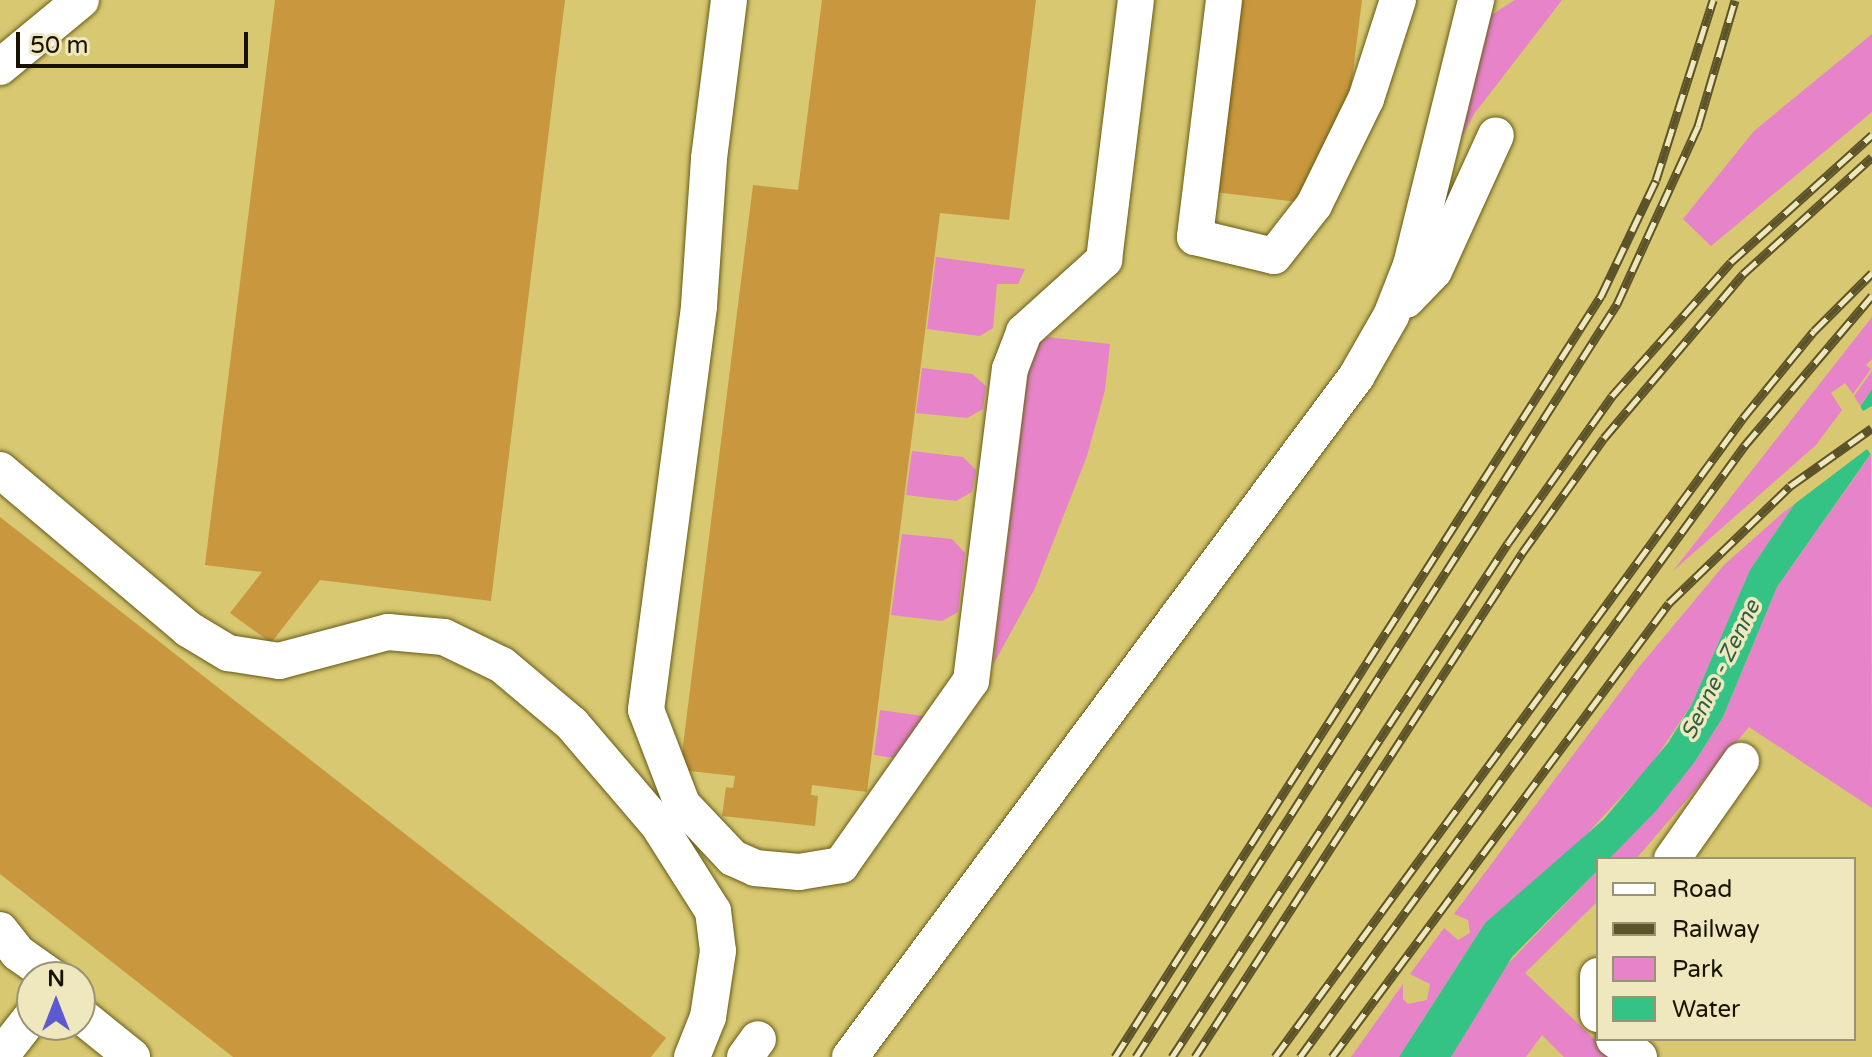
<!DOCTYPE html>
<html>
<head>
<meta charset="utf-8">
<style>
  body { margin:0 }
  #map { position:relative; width:1872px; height:1057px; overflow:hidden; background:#d7c871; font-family:"Varela Round",sans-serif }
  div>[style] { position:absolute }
  .green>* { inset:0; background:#e783c9 }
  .water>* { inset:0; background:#34c384 }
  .pier>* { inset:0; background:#d7c871 }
  .building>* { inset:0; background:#c9983e }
  .roads { filter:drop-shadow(0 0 2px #665b16) drop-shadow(0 0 2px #665b16) }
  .minor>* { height:36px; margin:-18px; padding:0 18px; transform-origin:18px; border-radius:18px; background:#fff }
  .rail>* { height:9px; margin-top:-4.5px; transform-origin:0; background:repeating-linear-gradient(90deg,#efe8bf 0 18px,#5c5328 0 36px); box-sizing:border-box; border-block:2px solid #5c5328 }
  span { translate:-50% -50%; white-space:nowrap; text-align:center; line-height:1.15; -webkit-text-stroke:7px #efe8bf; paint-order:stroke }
  .water-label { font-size:22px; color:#2a5f44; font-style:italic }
  .legend { position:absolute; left:1596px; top:857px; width:260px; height:184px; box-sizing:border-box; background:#efe8bf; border:2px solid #999373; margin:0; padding:10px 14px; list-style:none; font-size:24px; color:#181300 }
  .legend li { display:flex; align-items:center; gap:16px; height:40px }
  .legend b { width:40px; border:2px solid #999373 }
  .north { position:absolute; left:16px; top:961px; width:80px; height:80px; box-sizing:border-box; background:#efe8bf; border:2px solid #999373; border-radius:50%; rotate:0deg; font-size:22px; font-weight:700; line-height:32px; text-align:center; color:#181300 }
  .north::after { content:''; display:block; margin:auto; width:28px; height:36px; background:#5c59d1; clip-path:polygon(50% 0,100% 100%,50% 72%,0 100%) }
  .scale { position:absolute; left:16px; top:32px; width:232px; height:36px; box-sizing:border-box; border:4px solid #181300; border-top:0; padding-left:10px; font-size:24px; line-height:28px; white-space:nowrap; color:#181300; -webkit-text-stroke:6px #efe8bf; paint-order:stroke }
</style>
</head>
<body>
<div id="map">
  <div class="green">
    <i style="clip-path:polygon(1515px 0,1562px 0,1474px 114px,1450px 160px,1486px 18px)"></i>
    <i style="clip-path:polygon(1872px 34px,1872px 112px,1711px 246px,1683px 219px,1754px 131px)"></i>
    <i style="clip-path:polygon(936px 257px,1025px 269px,1018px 284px,997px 284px,993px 328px,980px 336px,927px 329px)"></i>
    <i style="clip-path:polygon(1872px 317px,1872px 359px,1866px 365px,1871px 369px,1853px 394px,1845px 383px,1831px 393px,1842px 410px,1816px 445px,1673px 571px)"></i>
    <i style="clip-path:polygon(1047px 337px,1110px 344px,1105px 390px,1087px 456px,1035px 588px,993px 665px,1030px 352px)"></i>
    <i style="clip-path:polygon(922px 368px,972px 374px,986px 386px,983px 409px,967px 418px,916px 413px)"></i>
    <i style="clip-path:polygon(1872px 371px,1872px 389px,1860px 406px,1854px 396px)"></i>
    <i style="clip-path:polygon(912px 451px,963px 457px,976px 470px,972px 492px,956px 501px,906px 495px)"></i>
    <i style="clip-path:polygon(1871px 454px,1872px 808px,1749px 727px,1636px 859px,1609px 859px,1696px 760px,1723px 717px,1777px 587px)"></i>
    <i style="clip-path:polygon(1797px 500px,1750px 570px,1692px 704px,1651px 765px,1570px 852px,1485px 923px,1399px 1057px,1351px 1057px,1403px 984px,1403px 999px,1408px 1004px,1427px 1000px,1430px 984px,1410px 974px,1444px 928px,1458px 940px,1470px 933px,1468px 920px,1454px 914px,1639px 667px,1724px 565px)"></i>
    <i style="clip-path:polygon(902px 534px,952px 539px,965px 553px,958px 612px,942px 621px,891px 615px)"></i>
    <i style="clip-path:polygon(880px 710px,930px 717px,901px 759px,874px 755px)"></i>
    <i style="clip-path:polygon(1598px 870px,1598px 901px,1525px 973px,1613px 1057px,1564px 1057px,1542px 1035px,1526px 1057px,1451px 1057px,1500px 972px)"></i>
  </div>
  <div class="water">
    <i style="clip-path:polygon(1872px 389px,1872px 452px,1777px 587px,1723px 717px,1696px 760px,1656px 811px,1609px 859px,1598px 859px,1598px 870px,1512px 957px,1451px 1057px,1399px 1057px,1485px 923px,1604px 819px,1668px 743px,1692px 704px,1750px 570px)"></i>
  </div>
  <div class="pier">
    <i style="clip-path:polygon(1858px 402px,1863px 411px,1872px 406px,1872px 456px,1867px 449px,1784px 512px)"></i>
  </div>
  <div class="building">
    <i style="clip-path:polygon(275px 0,565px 0,491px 601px,320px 580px,271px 643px,230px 613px,262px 572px,205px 565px)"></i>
    <i style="clip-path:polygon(822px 0,1036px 0,1009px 220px,940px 213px,867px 792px,812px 785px,811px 795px,818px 796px,815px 826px,722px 816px,726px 787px,733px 788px,735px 776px,680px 770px,753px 185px,798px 190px)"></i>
    <i style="clip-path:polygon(1237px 0,1362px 0,1350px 96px,1299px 202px,1213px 192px)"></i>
    <i style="clip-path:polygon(0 517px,666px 1038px,651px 1057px,233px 1057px,0 874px)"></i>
  </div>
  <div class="roads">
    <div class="minor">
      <i style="left:729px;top:0;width:160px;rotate:97.2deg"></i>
      <i style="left:709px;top:159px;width:148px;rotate:93.9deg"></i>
      <i style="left:699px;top:307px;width:406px;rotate:97.5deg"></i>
      <i style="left:646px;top:710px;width:101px;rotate:69deg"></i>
      <i style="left:682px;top:804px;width:74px;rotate:46.6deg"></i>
      <i style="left:733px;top:858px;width:24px;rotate:24deg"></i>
      <i style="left:755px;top:868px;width:44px;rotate:5.2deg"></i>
      <i style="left:799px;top:872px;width:43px;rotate:-9.5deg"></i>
      <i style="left:841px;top:865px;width:225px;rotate:-54.8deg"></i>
      <i style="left:971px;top:681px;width:314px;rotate:-82.9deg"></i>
      <i style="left:1010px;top:369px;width:40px;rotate:-69deg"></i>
      <i style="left:1024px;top:332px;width:108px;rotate:-42deg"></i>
      <i style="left:1104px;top:260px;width:262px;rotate:-83deg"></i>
      <i style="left:1224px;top:0;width:239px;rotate:97deg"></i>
      <i style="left:1195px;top:237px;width:81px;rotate:13.5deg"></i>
      <i style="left:1274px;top:256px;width:65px;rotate:-51.9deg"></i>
      <i style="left:1314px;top:205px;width:118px;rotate:-63.9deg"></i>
      <i style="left:1366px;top:99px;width:104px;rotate:-72.1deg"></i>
      <i style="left:0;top:67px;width:105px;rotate:-39.6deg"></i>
      <i style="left:1406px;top:300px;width:40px;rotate:-46deg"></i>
      <i style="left:1434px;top:271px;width:149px;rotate:-65.5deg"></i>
      <i style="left:0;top:470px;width:246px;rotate:40.2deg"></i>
      <i style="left:188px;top:629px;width:47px;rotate:31deg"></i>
      <i style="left:228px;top:653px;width:52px;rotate:8.9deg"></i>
      <i style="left:279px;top:661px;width:113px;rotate:-14.9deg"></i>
      <i style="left:388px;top:632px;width:56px;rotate:5.1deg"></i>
      <i style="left:444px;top:637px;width:64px;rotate:25.8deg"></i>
      <i style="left:502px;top:665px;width:92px;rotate:40.1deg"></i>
      <i style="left:572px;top:724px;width:134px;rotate:49.5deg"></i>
      <i style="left:659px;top:826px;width:101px;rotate:57.6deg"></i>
      <i style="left:713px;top:911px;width:40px;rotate:82.9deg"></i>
      <i style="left:718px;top:951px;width:67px;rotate:98.6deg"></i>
      <i style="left:708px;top:1017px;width:43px;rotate:111.8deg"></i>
      <i style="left:1672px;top:859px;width:120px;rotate:-54.9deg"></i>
      <i style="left:0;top:930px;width:29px;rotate:52deg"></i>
      <i style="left:18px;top:953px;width:42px;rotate:35.2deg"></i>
      <i style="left:1598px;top:976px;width:38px;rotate:90deg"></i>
      <i style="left:80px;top:1015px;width:67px;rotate:38.9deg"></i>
      <i style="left:1614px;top:1039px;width:31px;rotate:36deg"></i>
      <i style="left:0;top:1057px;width:52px;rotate:-52deg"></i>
      <i style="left:745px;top:1057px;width:22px;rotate:-54deg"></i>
      <i style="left:850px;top:1057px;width:848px;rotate:-53.35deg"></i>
      <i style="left:1356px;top:377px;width:70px;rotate:-60.2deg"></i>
      <i style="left:1391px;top:316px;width:55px;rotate:-68.6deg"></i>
      <i style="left:1411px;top:265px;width:273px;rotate:-76.2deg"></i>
    </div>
  </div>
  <div class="rail">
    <i style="left:1115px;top:1057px;width:903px;rotate:-57.44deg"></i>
    <i style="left:1601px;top:296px;width:128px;rotate:-64.6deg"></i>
    <i style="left:1656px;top:180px;width:189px;rotate:-72.4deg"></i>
    <i style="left:1136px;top:1057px;width:894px;rotate:-57.43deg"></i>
    <i style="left:1617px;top:304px;width:196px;rotate:-65.5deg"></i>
    <i style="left:1698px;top:126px;width:131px;rotate:-73.6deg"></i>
    <i style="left:1172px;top:1057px;width:614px;rotate:-56.83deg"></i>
    <i style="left:1508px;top:543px;width:180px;rotate:-54.7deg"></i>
    <i style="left:1612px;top:396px;width:179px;rotate:-48.4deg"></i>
    <i style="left:1731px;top:262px;width:190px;rotate:-42deg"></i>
    <i style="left:1195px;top:1057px;width:601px;rotate:-57.02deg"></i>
    <i style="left:1522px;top:553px;width:141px;rotate:-54.5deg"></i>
    <i style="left:1604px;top:438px;width:215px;rotate:-49.7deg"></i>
    <i style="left:1743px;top:274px;width:174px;rotate:-42.2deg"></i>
    <i style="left:1275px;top:1057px;width:792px;rotate:-53.78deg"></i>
    <i style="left:1743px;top:418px;width:112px;rotate:-50.8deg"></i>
    <i style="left:1814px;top:331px;width:82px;rotate:-45deg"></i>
    <i style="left:1300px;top:1057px;width:757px;rotate:-53.98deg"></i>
    <i style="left:1745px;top:445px;width:196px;rotate:-49.6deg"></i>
    <i style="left:1332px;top:1057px;width:565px;rotate:-53.41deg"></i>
    <i style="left:1669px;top:603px;width:168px;rotate:-44deg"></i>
    <i style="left:1790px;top:486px;width:100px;rotate:-35.3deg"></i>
  </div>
  <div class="water-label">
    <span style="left:1721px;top:670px;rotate:-64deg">Senne - Zenne</span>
  </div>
  <ul class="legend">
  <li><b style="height:10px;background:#fff"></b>Road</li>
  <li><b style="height:10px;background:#5c5328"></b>Railway</li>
  <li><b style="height:22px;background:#e783c9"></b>Park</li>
  <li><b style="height:22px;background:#34c384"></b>Water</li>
  </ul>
  <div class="north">N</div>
  <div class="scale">50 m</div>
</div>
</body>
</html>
